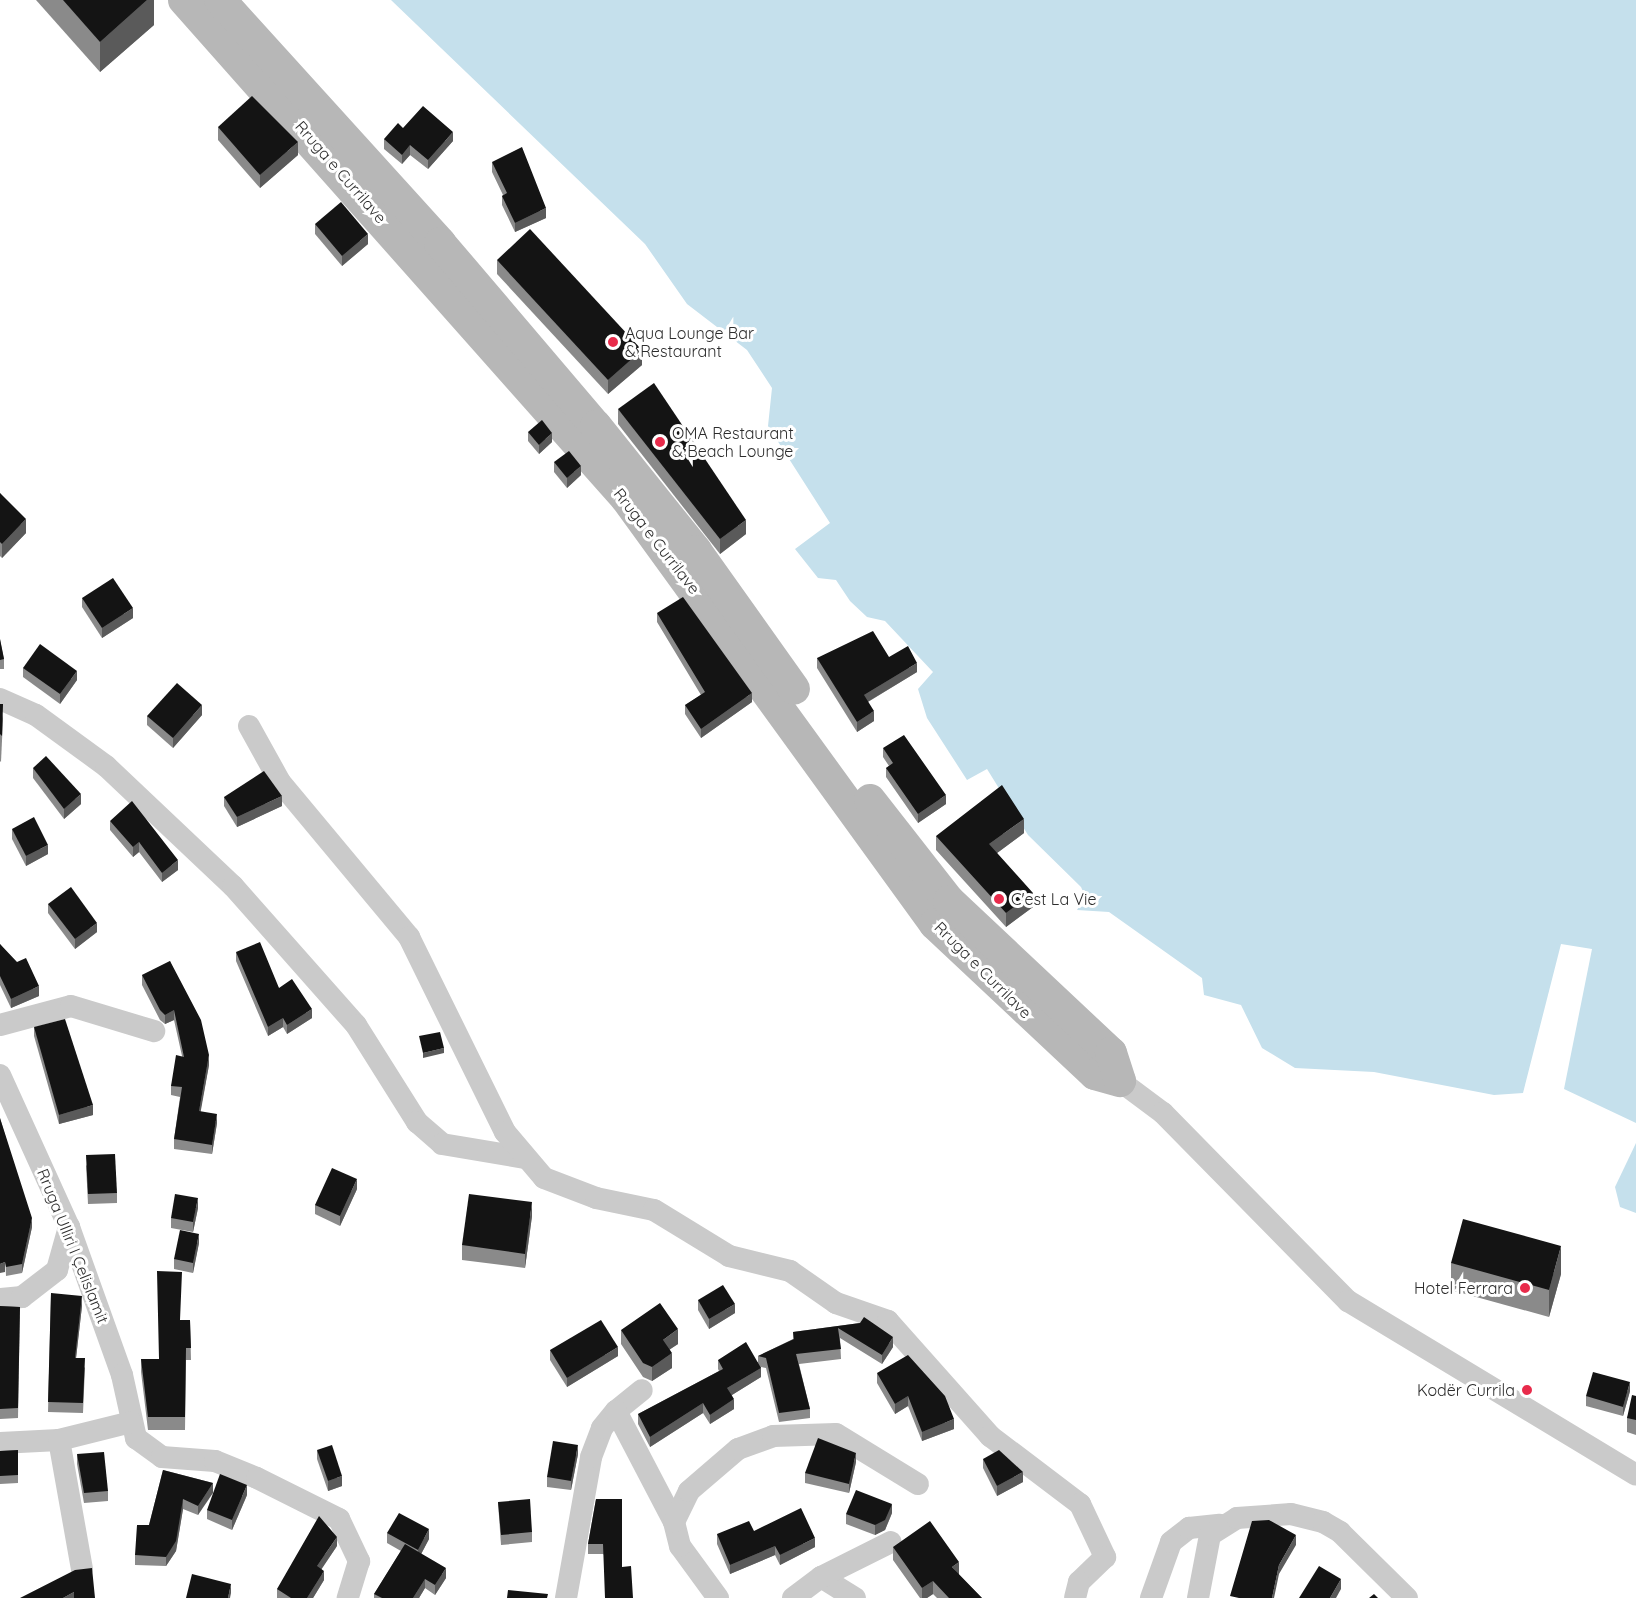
<!DOCTYPE html>
<html>
<head>
<meta charset="utf-8">
<style>
  body { margin:0 }
  #map { position:relative; width:1636px; height:1598px; overflow:hidden; background:#fff; font-family:Quicksand,sans-serif }
  div>[style] { position:absolute }
  .water>* { inset:0; background:#c5e0ec }
  .minor>* { height:22px; margin:-11px; padding:0 11px; transform-origin:11px; border-radius:11px; background:#cacaca }
  .secondary>* { height:32px; margin:-16px; padding:0 16px; transform-origin:16px; border-radius:16px; background:#b7b7b7 }
  .wall>* { inset:0; background:#8a8a8a }
  .shaded-wall>* { inset:0; background:#5a5a5a }
  .building>* { inset:0; background:#141414 }
  .dots>* { width:16px; height:16px; translate:-50% -50%; box-sizing:border-box; border:3px solid #fff; border-radius:50% }
  span { translate:-50% -50%; white-space:nowrap; text-align:center; line-height:1.15; -webkit-text-stroke:6px #fff; paint-order:stroke }
  .street-label { font-size:16px; color:#2d2d2d }
  .poi-label { font-size:16px; color:#2d2d2d }
  .left { translate:0 -50%; text-align:left }
  .right { translate:-100% -50%; text-align:right }
</style>
</head>
<body>
<div id="map">
  <div class="water">
    <i style="clip-path:polygon(391px 0,1636px 0,1636px 1123px,1564px 1089px,1592px 949px,1561px 944px,1523px 1093px,1494px 1095px,1374px 1072px,1295px 1068px,1262px 1048px,1241px 1005px,1204px 995px,1202px 978px,1109px 912px,1077px 910px,1085px 896px,1081px 887px,1028px 835px,987px 769px,967px 780px,927px 718px,918px 689px,933px 672px,885px 621px,867px 617px,850px 601px,836px 580px,818px 578px,795px 549px,830px 523px,768px 426px,772px 388px,747px 350px,687px 304px,645px 244px)"></i>
    <i style="clip-path:polygon(1636px 1143px,1636px 1213px,1620px 1207px,1615px 1187px)"></i>
  </div>
  <div class="minor">
    <i style="left:0;top:699px;width:39px;rotate:24deg"></i>
    <i style="left:36px;top:715px;width:87px;rotate:36.1deg"></i>
    <i style="left:106px;top:766px;width:175px;rotate:43.4deg"></i>
    <i style="left:233px;top:886px;width:186px;rotate:48.5deg"></i>
    <i style="left:356px;top:1025px;width:115px;rotate:57.8deg"></i>
    <i style="left:417px;top:1122px;width:33px;rotate:41deg"></i>
    <i style="left:442px;top:1144px;width:85px;rotate:9.5deg"></i>
    <i style="left:249px;top:726px;width:64px;rotate:61deg"></i>
    <i style="left:280px;top:782px;width:202px;rotate:50.2deg"></i>
    <i style="left:409px;top:937px;width:217px;rotate:63.8deg"></i>
    <i style="left:505px;top:1132px;width:60px;rotate:49.7deg"></i>
    <i style="left:544px;top:1178px;width:56px;rotate:21deg"></i>
    <i style="left:596px;top:1198px;width:59px;rotate:11.7deg"></i>
    <i style="left:654px;top:1210px;width:88px;rotate:31.5deg"></i>
    <i style="left:729px;top:1256px;width:63px;rotate:13.8deg"></i>
    <i style="left:790px;top:1271px;width:56px;rotate:34.8deg"></i>
    <i style="left:836px;top:1303px;width:55px;rotate:19.1deg"></i>
    <i style="left:888px;top:1321px;width:154px;rotate:48.4deg"></i>
    <i style="left:990px;top:1436px;width:113px;rotate:37.1deg"></i>
    <i style="left:1080px;top:1504px;width:59px;rotate:64.7deg"></i>
    <i style="left:1105px;top:1557px;width:36px;rotate:136deg"></i>
    <i style="left:1079px;top:1582px;width:16px;rotate:104deg"></i>
    <i style="left:0;top:1025px;width:73px;rotate:-15deg"></i>
    <i style="left:71px;top:1006px;width:87px;rotate:16.8deg"></i>
    <i style="left:0;top:1075px;width:167px;rotate:65.6deg"></i>
    <i style="left:69px;top:1227px;width:157px;rotate:70.3deg"></i>
    <i style="left:122px;top:1375px;width:65px;rotate:77.5deg"></i>
    <i style="left:136px;top:1438px;width:32px;rotate:36deg"></i>
    <i style="left:162px;top:1457px;width:53px;rotate:4.3deg"></i>
    <i style="left:215px;top:1461px;width:45px;rotate:22deg"></i>
    <i style="left:257px;top:1478px;width:92px;rotate:26.6deg"></i>
    <i style="left:339px;top:1519px;width:47px;rotate:64.5deg"></i>
    <i style="left:359px;top:1561px;width:39px;rotate:107deg"></i>
    <i style="left:1120px;top:1081px;width:54px;rotate:36.7deg"></i>
    <i style="left:1163px;top:1113px;width:264px;rotate:45.5deg"></i>
    <i style="left:1348px;top:1301px;width:336px;rotate:31.1deg"></i>
    <i style="left:0;top:1299px;width:22px;rotate:-5deg"></i>
    <i style="left:22px;top:1297px;width:44px;rotate:-37.6deg"></i>
    <i style="left:57px;top:1270px;width:45px;rotate:-74.4deg"></i>
    <i style="left:616px;top:1411px;width:33px;rotate:-39deg"></i>
    <i style="left:59px;top:1440px;width:131px;rotate:79.9deg"></i>
    <i style="left:0;top:1443px;width:59px;rotate:-2.9deg"></i>
    <i style="left:59px;top:1440px;width:74px;rotate:-14deg"></i>
    <i style="left:821px;top:1577px;width:40px;rotate:32deg"></i>
    <i style="left:566px;top:1598px;width:143px;rotate:-79.9deg"></i>
    <i style="left:591px;top:1457px;width:31px;rotate:-69deg"></i>
    <i style="left:602px;top:1428px;width:22px;rotate:-51deg"></i>
    <i style="left:616px;top:1411px;width:125px;rotate:62.4deg"></i>
    <i style="left:718px;top:1598px;width:64px;rotate:-126.2deg"></i>
    <i style="left:680px;top:1546px;width:25px;rotate:-104deg"></i>
    <i style="left:674px;top:1522px;width:34px;rotate:-64deg"></i>
    <i style="left:689px;top:1491px;width:65px;rotate:-40.6deg"></i>
    <i style="left:738px;top:1449px;width:37px;rotate:-20deg"></i>
    <i style="left:773px;top:1436px;width:63px;rotate:-1.8deg"></i>
    <i style="left:836px;top:1434px;width:96px;rotate:31.4deg"></i>
    <i style="left:793px;top:1598px;width:35px;rotate:-37deg"></i>
    <i style="left:821px;top:1577px;width:78px;rotate:-26.6deg"></i>
    <i style="left:1151px;top:1598px;width:59px;rotate:-70.3deg"></i>
    <i style="left:1171px;top:1542px;width:23px;rotate:-38deg"></i>
    <i style="left:1189px;top:1528px;width:31px;rotate:-6deg"></i>
    <i style="left:1198px;top:1598px;width:64px;rotate:-79.2deg"></i>
    <i style="left:1210px;top:1535px;width:32px;rotate:-32deg"></i>
    <i style="left:1237px;top:1518px;width:54px;rotate:-4.2deg"></i>
    <i style="left:1291px;top:1514px;width:33px;rotate:14deg"></i>
    <i style="left:1323px;top:1522px;width:20px;rotate:30deg"></i>
    <i style="left:1340px;top:1532px;width:94px;rotate:44.6deg"></i>
  </div>
  <div class="secondary">
    <i style="left:184px;top:0;width:666px;rotate:48.41deg"></i>
    <i style="left:626px;top:498px;width:526px;rotate:54.04deg"></i>
    <i style="left:935px;top:924px;width:219px;rotate:43.2deg"></i>
    <i style="left:1095px;top:1074px;width:26px;rotate:16deg"></i>
    <i style="left:220px;top:0;width:328px;rotate:47.8deg"></i>
    <i style="left:440px;top:243px;width:240px;rotate:49.6deg"></i>
    <i style="left:596px;top:426px;width:160px;rotate:51.3deg"></i>
    <i style="left:696px;top:551px;width:169px;rotate:54.6deg"></i>
    <i style="left:870px;top:800px;width:128px;rotate:52deg"></i>
    <i style="left:949px;top:901px;width:222px;rotate:43.2deg"></i>
    <i style="left:1111px;top:1053px;width:29px;rotate:72deg"></i>
  </div>
  <div class="wall">
    <i style="clip-path:polygon(36px 0,154px 0,154px 25px,100px 72px)"></i>
    <i style="clip-path:polygon(218px 127px,298px 155px,260px 188px,218px 140px)"></i>
    <i style="clip-path:polygon(384px 139px,453px 141px,428px 169px,410px 155px,402px 164px,384px 149px)"></i>
    <i style="clip-path:polygon(492px 162px,546px 218px,515px 232px,502px 205px,502px 196px,503px 195px,492px 172px)"></i>
    <i style="clip-path:polygon(315px 224px,368px 244px,342px 266px,315px 234px)"></i>
    <i style="clip-path:polygon(497px 260px,642px 365px,608px 394px,497px 274px)"></i>
    <i style="clip-path:polygon(618px 409px,746px 534px,720px 554px,618px 424px)"></i>
    <i style="clip-path:polygon(528px 432px,552px 442px,539px 454px,528px 441px)"></i>
    <i style="clip-path:polygon(554px 462px,581px 475px,567px 488px,554px 472px)"></i>
    <i style="clip-path:polygon(0 493px,26px 533px,2px 558px,0 556px)"></i>
    <i style="clip-path:polygon(82px 598px,133px 618px,102px 638px,82px 607px)"></i>
    <i style="clip-path:polygon(657px 613px,752px 702px,701px 738px,685px 714px,685px 705px,701px 695px,657px 622px)"></i>
    <i style="clip-path:polygon(0 639px,4px 659px,4px 669px,0 669px)"></i>
    <i style="clip-path:polygon(889px 657px,917px 672px,868px 702px,874px 721px,857px 732px,817px 668px,817px 658px)"></i>
    <i style="clip-path:polygon(23px 668px,77px 680px,60px 704px,23px 677px)"></i>
    <i style="clip-path:polygon(0 704px,3px 719px,1px 762px,0 761px)"></i>
    <i style="clip-path:polygon(202px 715px,173px 748px,147px 725px,147px 716px)"></i>
    <i style="clip-path:polygon(883px 748px,946px 804px,918px 823px,886px 777px,886px 768px,889px 766px,883px 757px)"></i>
    <i style="clip-path:polygon(33px 768px,81px 804px,64px 819px,33px 778px)"></i>
    <i style="clip-path:polygon(224px 797px,282px 806px,237px 827px,224px 806px)"></i>
    <i style="clip-path:polygon(110px 821px,178px 870px,162px 882px,139px 852px,133px 857px,110px 830px)"></i>
    <i style="clip-path:polygon(12px 829px,48px 854px,26px 866px,12px 839px)"></i>
    <i style="clip-path:polygon(1024px 833px,997px 853px,1033px 907px,1006px 927px,936px 850px,936px 836px)"></i>
    <i style="clip-path:polygon(48px 904px,97px 932px,75px 949px,48px 913px)"></i>
    <i style="clip-path:polygon(0 944px,39px 996px,11px 1008px,0 985px)"></i>
    <i style="clip-path:polygon(236px 952px,279px 988px,312px 1018px,287px 1034px,283px 1027px,268px 1036px,236px 961px)"></i>
    <i style="clip-path:polygon(170px 961px,209px 1065px,200px 1112px,217px 1123px,212px 1154px,174px 1149px,174px 1139px,180px 1097px,171px 1095px,171px 1086px,182px 1056px,174px 1020px,165px 1024px,160px 1020px,142px 985px,142px 975px)"></i>
    <i style="clip-path:polygon(34px 1027px,93px 1115px,59px 1124px,34px 1036px)"></i>
    <i style="clip-path:polygon(0 1118px,32px 1227px,22px 1273px,6px 1276px)"></i>
    <i style="clip-path:polygon(86px 1165px,117px 1193px,117px 1203px,88px 1204px)"></i>
    <i style="clip-path:polygon(357px 1189px,340px 1226px,315px 1214px,315px 1205px)"></i>
    <i style="clip-path:polygon(198px 1208px,193px 1232px,171px 1228px,171px 1218px)"></i>
    <i style="clip-path:polygon(532px 1216px,525px 1268px,462px 1260px,462px 1245px)"></i>
    <i style="clip-path:polygon(199px 1243px,193px 1273px,174px 1269px,174px 1259px)"></i>
    <i style="clip-path:polygon(1451px 1263px,1561px 1274px,1549px 1317px,1451px 1290px)"></i>
    <i style="clip-path:polygon(51px 1293px,82px 1306px,76px 1358px,85px 1368px,83px 1413px,48px 1412px)"></i>
    <i style="clip-path:polygon(698px 1300px,735px 1313px,709px 1329px,698px 1310px)"></i>
    <i style="clip-path:polygon(0 1306px,20px 1307px,18px 1418px,0 1419px)"></i>
    <i style="clip-path:polygon(180px 1320px,190px 1320px,191px 1360px,186px 1360px,185px 1430px,148px 1430px,141px 1372px,141px 1359px,159px 1359px)"></i>
    <i style="clip-path:polygon(860px 1323px,893px 1347px,882px 1364px,840px 1338px,841px 1359px,799px 1364px,810px 1409px,810px 1418px,779px 1422px,766px 1368px,761px 1367px,761px 1377px,732px 1395px,734px 1409px,710px 1424px,703px 1413px,650px 1447px,638px 1424px,638px 1414px,719px 1371px,718px 1369px,718px 1360px,758px 1362px,758px 1356px,793px 1339px,793px 1332px)"></i>
    <i style="clip-path:polygon(621px 1330px,678px 1344px,670px 1349px,672px 1368px,652px 1381px,643px 1377px,621px 1344px)"></i>
    <i style="clip-path:polygon(550px 1350px,618px 1356px,567px 1387px,550px 1360px)"></i>
    <i style="clip-path:polygon(877px 1373px,954px 1429px,922px 1441px,908px 1406px,895px 1414px,877px 1383px)"></i>
    <i style="clip-path:polygon(1630px 1391px,1623px 1416px,1586px 1406px,1586px 1396px)"></i>
    <i style="clip-path:polygon(1636px 1396px,1636px 1435px,1627px 1432px,1627px 1418px)"></i>
    <i style="clip-path:polygon(18px 1450px,18px 1483px,0 1484px,0 1451px)"></i>
    <i style="clip-path:polygon(317px 1450px,342px 1486px,328px 1491px,317px 1459px)"></i>
    <i style="clip-path:polygon(77px 1454px,108px 1491px,108px 1501px,84px 1503px,77px 1464px)"></i>
    <i style="clip-path:polygon(578px 1454px,571px 1490px,547px 1487px,547px 1477px)"></i>
    <i style="clip-path:polygon(983px 1459px,1023px 1482px,997px 1496px,983px 1468px)"></i>
    <i style="clip-path:polygon(856px 1462px,849px 1493px,805px 1483px,805px 1473px)"></i>
    <i style="clip-path:polygon(163px 1470px,213px 1483px,198px 1515px,183px 1509px,176px 1551px,166px 1566px,135px 1565px,135px 1555px,149px 1525px)"></i>
    <i style="clip-path:polygon(247px 1495px,232px 1530px,207px 1519px,207px 1510px)"></i>
    <i style="clip-path:polygon(596px 1499px,622px 1567px,603px 1554px,588px 1554px,588px 1544px)"></i>
    <i style="clip-path:polygon(498px 1502px,532px 1532px,532px 1542px,501px 1545px)"></i>
    <i style="clip-path:polygon(892px 1513px,885px 1530px,875px 1535px,846px 1524px,846px 1514px)"></i>
    <i style="clip-path:polygon(754px 1531px,815px 1547px,780px 1565px,775px 1555px,730px 1574px,717px 1544px,717px 1534px)"></i>
    <i style="clip-path:polygon(387px 1533px,429px 1539px,421px 1554px,446px 1578px,435px 1595px,425px 1588px,419px 1598px,374px 1598px,374px 1594px,401px 1551px,387px 1543px)"></i>
    <i style="clip-path:polygon(337px 1546px,321px 1569px,324px 1580px,313px 1598px,277px 1598px,277px 1589px)"></i>
    <i style="clip-path:polygon(893px 1547px,959px 1575px,982px 1598px,937px 1598px,933px 1594px,927px 1598px,920px 1598px,893px 1560px)"></i>
  </div>
  <div class="shaded-wall">
    <i style="clip-path:polygon(147px 0,154px 0,154px 25px,100px 72px,100px 42px)"></i>
    <i style="clip-path:polygon(453px 132px,453px 141px,428px 169px,428px 160px)"></i>
    <i style="clip-path:polygon(298px 142px,298px 155px,260px 188px,260px 175px)"></i>
    <i style="clip-path:polygon(410px 145px,410px 155px,402px 164px,402px 155px)"></i>
    <i style="clip-path:polygon(546px 208px,546px 218px,515px 232px,515px 223px)"></i>
    <i style="clip-path:polygon(368px 234px,368px 244px,342px 266px,342px 256px)"></i>
    <i style="clip-path:polygon(642px 350px,642px 365px,608px 394px,608px 380px)"></i>
    <i style="clip-path:polygon(552px 433px,552px 442px,539px 454px,539px 445px)"></i>
    <i style="clip-path:polygon(581px 466px,581px 475px,567px 488px,567px 478px)"></i>
    <i style="clip-path:polygon(26px 519px,26px 533px,2px 558px,2px 544px)"></i>
    <i style="clip-path:polygon(746px 520px,746px 534px,720px 554px,720px 539px)"></i>
    <i style="clip-path:polygon(133px 608px,133px 618px,102px 638px,102px 628px)"></i>
    <i style="clip-path:polygon(917px 663px,917px 672px,864px 704px,864px 695px)"></i>
    <i style="clip-path:polygon(77px 671px,77px 680px,60px 704px,60px 694px)"></i>
    <i style="clip-path:polygon(752px 693px,752px 702px,701px 738px,701px 729px)"></i>
    <i style="clip-path:polygon(202px 705px,202px 715px,173px 748px,173px 738px)"></i>
    <i style="clip-path:polygon(874px 711px,874px 721px,857px 732px,857px 722px)"></i>
    <i style="clip-path:polygon(81px 794px,81px 804px,64px 819px,64px 809px)"></i>
    <i style="clip-path:polygon(946px 795px,946px 804px,918px 823px,918px 814px)"></i>
    <i style="clip-path:polygon(282px 796px,282px 806px,237px 827px,237px 817px)"></i>
    <i style="clip-path:polygon(1024px 819px,1024px 833px,989px 859px,989px 844px)"></i>
    <i style="clip-path:polygon(139px 842px,139px 852px,133px 857px,133px 847px)"></i>
    <i style="clip-path:polygon(48px 845px,48px 854px,26px 866px,26px 856px)"></i>
    <i style="clip-path:polygon(178px 860px,178px 870px,162px 882px,162px 873px)"></i>
    <i style="clip-path:polygon(1033px 893px,1033px 907px,1006px 927px,1006px 913px)"></i>
    <i style="clip-path:polygon(97px 923px,97px 932px,75px 949px,75px 939px)"></i>
    <i style="clip-path:polygon(39px 986px,39px 996px,11px 1008px,11px 999px)"></i>
    <i style="clip-path:polygon(312px 1009px,312px 1018px,287px 1034px,287px 1025px)"></i>
    <i style="clip-path:polygon(174px 1010px,174px 1020px,165px 1024px,165px 1015px)"></i>
    <i style="clip-path:polygon(283px 1018px,283px 1027px,268px 1036px,268px 1027px)"></i>
    <i style="clip-path:polygon(444px 1048px,444px 1053px,423px 1058px,423px 1053px)"></i>
    <i style="clip-path:polygon(209px 1055px,209px 1065px,199px 1121px,199px 1111px)"></i>
    <i style="clip-path:polygon(93px 1105px,93px 1115px,59px 1124px,59px 1115px)"></i>
    <i style="clip-path:polygon(217px 1114px,217px 1123px,212px 1154px,212px 1145px)"></i>
    <i style="clip-path:polygon(357px 1179px,357px 1189px,340px 1226px,340px 1216px)"></i>
    <i style="clip-path:polygon(198px 1198px,198px 1208px,193px 1232px,193px 1222px)"></i>
    <i style="clip-path:polygon(532px 1202px,532px 1216px,525px 1268px,525px 1254px)"></i>
    <i style="clip-path:polygon(32px 1218px,32px 1227px,22px 1273px,22px 1264px)"></i>
    <i style="clip-path:polygon(199px 1234px,199px 1243px,193px 1273px,193px 1263px)"></i>
    <i style="clip-path:polygon(1561px 1246px,1561px 1274px,1549px 1317px,1549px 1290px)"></i>
    <i style="clip-path:polygon(5px 1262px,5px 1272px,0 1273px,0 1264px)"></i>
    <i style="clip-path:polygon(82px 1296px,82px 1306px,75px 1367px,75px 1358px)"></i>
    <i style="clip-path:polygon(735px 1304px,735px 1313px,709px 1329px,709px 1319px)"></i>
    <i style="clip-path:polygon(678px 1329px,678px 1344px,663px 1354px,663px 1340px)"></i>
    <i style="clip-path:polygon(893px 1337px,893px 1347px,882px 1364px,882px 1355px)"></i>
    <i style="clip-path:polygon(618px 1347px,618px 1356px,567px 1387px,567px 1378px)"></i>
    <i style="clip-path:polygon(672px 1353px,672px 1368px,652px 1381px,652px 1367px)"></i>
    <i style="clip-path:polygon(761px 1368px,761px 1377px,727px 1398px,727px 1388px)"></i>
    <i style="clip-path:polygon(1630px 1382px,1630px 1391px,1623px 1416px,1623px 1407px)"></i>
    <i style="clip-path:polygon(908px 1396px,908px 1406px,895px 1414px,895px 1404px)"></i>
    <i style="clip-path:polygon(734px 1399px,734px 1409px,710px 1424px,710px 1415px)"></i>
    <i style="clip-path:polygon(703px 1403px,703px 1413px,650px 1447px,650px 1437px)"></i>
    <i style="clip-path:polygon(954px 1419px,954px 1429px,922px 1441px,922px 1432px)"></i>
    <i style="clip-path:polygon(578px 1445px,578px 1454px,571px 1490px,571px 1481px)"></i>
    <i style="clip-path:polygon(856px 1453px,856px 1462px,849px 1493px,849px 1484px)"></i>
    <i style="clip-path:polygon(1023px 1472px,1023px 1482px,997px 1496px,997px 1486px)"></i>
    <i style="clip-path:polygon(342px 1476px,342px 1486px,328px 1491px,328px 1481px)"></i>
    <i style="clip-path:polygon(213px 1483px,213px 1493px,198px 1515px,198px 1506px)"></i>
    <i style="clip-path:polygon(247px 1485px,247px 1495px,232px 1530px,232px 1520px)"></i>
    <i style="clip-path:polygon(183px 1499px,183px 1509px,176px 1551px,166px 1566px,166px 1557px)"></i>
    <i style="clip-path:polygon(892px 1504px,892px 1513px,885px 1530px,875px 1535px,875px 1525px)"></i>
    <i style="clip-path:polygon(429px 1529px,429px 1539px,418px 1560px,418px 1550px)"></i>
    <i style="clip-path:polygon(1296px 1535px,1296px 1545px,1279px 1574px,1274px 1598px,1272px 1598px,1279px 1565px)"></i>
    <i style="clip-path:polygon(337px 1537px,337px 1546px,317px 1576px,317px 1566px)"></i>
    <i style="clip-path:polygon(815px 1538px,815px 1547px,780px 1565px,780px 1555px)"></i>
    <i style="clip-path:polygon(775px 1546px,775px 1555px,730px 1574px,730px 1565px)"></i>
    <i style="clip-path:polygon(959px 1562px,959px 1575px,952px 1567px)"></i>
    <i style="clip-path:polygon(446px 1568px,446px 1578px,435px 1595px,435px 1585px)"></i>
    <i style="clip-path:polygon(324px 1571px,324px 1580px,313px 1598px,307px 1598px)"></i>
    <i style="clip-path:polygon(425px 1579px,425px 1588px,419px 1598px,413px 1598px)"></i>
    <i style="clip-path:polygon(1341px 1579px,1341px 1589px,1336px 1598px,1330px 1598px)"></i>
    <i style="clip-path:polygon(933px 1581px,933px 1594px,927px 1598px,922px 1598px,922px 1588px)"></i>
    <i style="clip-path:polygon(231px 1584px,231px 1593px,230px 1598px,228px 1598px)"></i>
    <i style="clip-path:polygon(74px 1592px,74px 1598px,63px 1598px)"></i>
  </div>
  <div class="building">
    <i style="clip-path:polygon(63px 0,147px 0,100px 42px)"></i>
    <i style="clip-path:polygon(252px 96px,298px 142px,260px 175px,218px 127px)"></i>
    <i style="clip-path:polygon(423px 106px,453px 132px,428px 160px,410px 145px,402px 155px,384px 139px,398px 123px,403px 128px)"></i>
    <i style="clip-path:polygon(522px 147px,546px 208px,515px 223px,502px 196px,507px 193px,492px 162px)"></i>
    <i style="clip-path:polygon(341px 202px,368px 234px,342px 256px,315px 224px)"></i>
    <i style="clip-path:polygon(530px 229px,642px 350px,608px 380px,497px 260px)"></i>
    <i style="clip-path:polygon(654px 383px,746px 520px,720px 539px,618px 409px)"></i>
    <i style="clip-path:polygon(542px 420px,552px 433px,539px 445px,528px 432px)"></i>
    <i style="clip-path:polygon(569px 451px,581px 466px,567px 478px,554px 462px)"></i>
    <i style="clip-path:polygon(0 493px,26px 519px,2px 544px,0 542px)"></i>
    <i style="clip-path:polygon(113px 578px,133px 608px,102px 628px,82px 598px)"></i>
    <i style="clip-path:polygon(683px 597px,752px 693px,701px 729px,685px 705px,705px 692px,657px 613px)"></i>
    <i style="clip-path:polygon(873px 631px,889px 657px,908px 646px,917px 663px,864px 695px,874px 711px,857px 722px,817px 658px)"></i>
    <i style="clip-path:polygon(0 639px,4px 659px,0 660px)"></i>
    <i style="clip-path:polygon(40px 644px,77px 671px,60px 694px,23px 668px)"></i>
    <i style="clip-path:polygon(177px 683px,202px 705px,173px 738px,147px 716px)"></i>
    <i style="clip-path:polygon(0 704px,3px 704px,2px 736px,0 734px)"></i>
    <i style="clip-path:polygon(904px 735px,946px 795px,918px 814px,886px 768px,893px 763px,883px 748px)"></i>
    <i style="clip-path:polygon(46px 756px,81px 794px,64px 809px,33px 768px)"></i>
    <i style="clip-path:polygon(264px 771px,282px 796px,237px 817px,224px 797px)"></i>
    <i style="clip-path:polygon(1002px 785px,1024px 819px,989px 844px,1033px 893px,1006px 913px,936px 836px)"></i>
    <i style="clip-path:polygon(132px 801px,178px 860px,162px 873px,139px 842px,133px 847px,110px 821px)"></i>
    <i style="clip-path:polygon(34px 817px,48px 845px,26px 856px,12px 829px)"></i>
    <i style="clip-path:polygon(71px 887px,97px 923px,75px 939px,48px 904px)"></i>
    <i style="clip-path:polygon(260px 942px,279px 988px,292px 979px,312px 1009px,287px 1025px,283px 1018px,268px 1027px,236px 952px)"></i>
    <i style="clip-path:polygon(0 944px,17px 962px,26px 958px,39px 986px,11px 999px,0 976px)"></i>
    <i style="clip-path:polygon(170px 961px,201px 1020px,209px 1055px,199px 1111px,217px 1114px,212px 1145px,174px 1139px,182px 1087px,171px 1086px,176px 1055px,184px 1057px,174px 1010px,165px 1015px,160px 1010px,142px 975px)"></i>
    <i style="clip-path:polygon(65px 1019px,93px 1105px,59px 1115px,34px 1027px)"></i>
    <i style="clip-path:polygon(440px 1032px,444px 1048px,423px 1053px,419px 1036px)"></i>
    <i style="clip-path:polygon(0 1118px,32px 1218px,22px 1264px,6px 1267px,5px 1262px,0 1264px)"></i>
    <i style="clip-path:polygon(115px 1154px,117px 1193px,88px 1194px,86px 1155px)"></i>
    <i style="clip-path:polygon(332px 1168px,357px 1179px,340px 1216px,315px 1205px)"></i>
    <i style="clip-path:polygon(175px 1194px,198px 1198px,193px 1222px,171px 1218px)"></i>
    <i style="clip-path:polygon(469px 1194px,532px 1202px,525px 1254px,462px 1245px)"></i>
    <i style="clip-path:polygon(1463px 1219px,1561px 1246px,1549px 1290px,1451px 1263px)"></i>
    <i style="clip-path:polygon(180px 1230px,199px 1234px,193px 1263px,174px 1259px)"></i>
    <i style="clip-path:polygon(157px 1271px,182px 1272px,180px 1320px,190px 1320px,191px 1348px,186px 1348px,185px 1417px,148px 1417px,141px 1359px,159px 1359px)"></i>
    <i style="clip-path:polygon(723px 1285px,735px 1304px,709px 1319px,698px 1300px)"></i>
    <i style="clip-path:polygon(51px 1293px,82px 1296px,75px 1358px,85px 1358px,83px 1403px,48px 1402px)"></i>
    <i style="clip-path:polygon(660px 1303px,678px 1329px,663px 1340px,672px 1353px,652px 1367px,643px 1363px,621px 1330px)"></i>
    <i style="clip-path:polygon(0 1306px,20px 1307px,18px 1408px,0 1409px)"></i>
    <i style="clip-path:polygon(864px 1317px,893px 1337px,882px 1355px,838px 1328px,841px 1349px,796px 1354px,810px 1409px,779px 1413px,766px 1358px,758px 1356px,794px 1339px,793px 1332px,860px 1323px)"></i>
    <i style="clip-path:polygon(601px 1320px,618px 1347px,567px 1378px,550px 1350px)"></i>
    <i style="clip-path:polygon(746px 1342px,761px 1368px,727px 1388px,734px 1399px,710px 1415px,703px 1403px,650px 1437px,638px 1414px,723px 1369px,718px 1360px)"></i>
    <i style="clip-path:polygon(908px 1355px,945px 1396px,954px 1419px,922px 1432px,908px 1396px,895px 1404px,877px 1373px)"></i>
    <i style="clip-path:polygon(1593px 1372px,1630px 1382px,1623px 1407px,1586px 1396px)"></i>
    <i style="clip-path:polygon(1632px 1395px,1636px 1396px,1636px 1420px,1627px 1418px)"></i>
    <i style="clip-path:polygon(818px 1438px,856px 1453px,849px 1484px,805px 1473px)"></i>
    <i style="clip-path:polygon(553px 1441px,578px 1445px,571px 1481px,547px 1477px)"></i>
    <i style="clip-path:polygon(332px 1445px,342px 1476px,328px 1481px,317px 1450px)"></i>
    <i style="clip-path:polygon(18px 1450px,18px 1475px,0 1476px,0 1451px)"></i>
    <i style="clip-path:polygon(999px 1450px,1023px 1472px,997px 1486px,983px 1459px)"></i>
    <i style="clip-path:polygon(104px 1452px,108px 1491px,84px 1493px,77px 1454px)"></i>
    <i style="clip-path:polygon(163px 1470px,213px 1483px,198px 1506px,183px 1499px,176px 1541px,166px 1557px,135px 1555px,137px 1525px,149px 1525px)"></i>
    <i style="clip-path:polygon(220px 1474px,247px 1485px,232px 1520px,207px 1510px)"></i>
    <i style="clip-path:polygon(856px 1490px,892px 1504px,885px 1520px,875px 1525px,846px 1514px)"></i>
    <i style="clip-path:polygon(530px 1499px,532px 1532px,501px 1535px,498px 1502px)"></i>
    <i style="clip-path:polygon(596px 1499px,622px 1499px,622px 1567px,631px 1566px,633px 1598px,605px 1598px,603px 1544px,588px 1544px)"></i>
    <i style="clip-path:polygon(801px 1508px,815px 1538px,780px 1555px,775px 1546px,730px 1565px,717px 1534px,749px 1521px,754px 1531px)"></i>
    <i style="clip-path:polygon(399px 1513px,429px 1529px,418px 1550px,387px 1533px)"></i>
    <i style="clip-path:polygon(319px 1516px,337px 1537px,317px 1566px,324px 1571px,307px 1598px,291px 1598px,277px 1589px)"></i>
    <i style="clip-path:polygon(1269px 1520px,1296px 1535px,1279px 1565px,1272px 1598px,1239px 1598px,1230px 1596px,1252px 1521px)"></i>
    <i style="clip-path:polygon(930px 1521px,959px 1562px,952px 1567px,982px 1598px,949px 1598px,933px 1581px,922px 1588px,893px 1547px)"></i>
    <i style="clip-path:polygon(405px 1544px,446px 1568px,435px 1585px,425px 1579px,413px 1598px,382px 1598px,374px 1594px)"></i>
    <i style="clip-path:polygon(1319px 1566px,1341px 1579px,1330px 1598px,1299px 1598px)"></i>
    <i style="clip-path:polygon(92px 1568px,95px 1598px,74px 1598px,74px 1592px,63px 1598px,20px 1598px,75px 1570px)"></i>
    <i style="clip-path:polygon(192px 1574px,231px 1584px,228px 1598px,186px 1598px)"></i>
    <i style="clip-path:polygon(508px 1590px,548px 1594px,547px 1598px,507px 1598px)"></i>
    <i style="clip-path:polygon(1374px 1594px,1378px 1598px,1369px 1598px)"></i>
  </div>
  <div class="dots">
    <i style="left:613px;top:342px;background:#e82b4b"></i>
    <i style="left:660px;top:442px;background:#e82b4b"></i>
    <i style="left:999px;top:899px;background:#e82b4b"></i>
    <i style="left:1525px;top:1288px;background:#e82b4b"></i>
    <i style="left:1527px;top:1390px;background:#e82b4b"></i>
  </div>
  <div class="street-label">
    <span style="left:341px;top:172px;rotate:49deg">Rruga e Currilave</span>
    <span style="left:657px;top:541px;rotate:52deg">Rruga e Currilave</span>
    <span style="left:983px;top:970px;rotate:45deg">Rruga e Currilave</span>
    <span style="left:73px;top:1246px;rotate:68deg">Rruga Ulliri I Çelislamit</span>
  </div>
  <div class="poi-label">
    <span class="left" style="left:625px;top:342px">Aqua Lounge Bar<br>&amp; Restaurant</span>
    <span class="left" style="left:672px;top:442px">OMA Restaurant<br>&amp; Beach Lounge</span>
    <span class="left" style="left:1011px;top:899px">C'est La Vie</span>
    <span class="right" style="left:1513px;top:1288px">Hotel Ferrara</span>
    <span class="right" style="left:1515px;top:1390px">Kodër Currila</span>
  </div>
</div>
</body>
</html>
